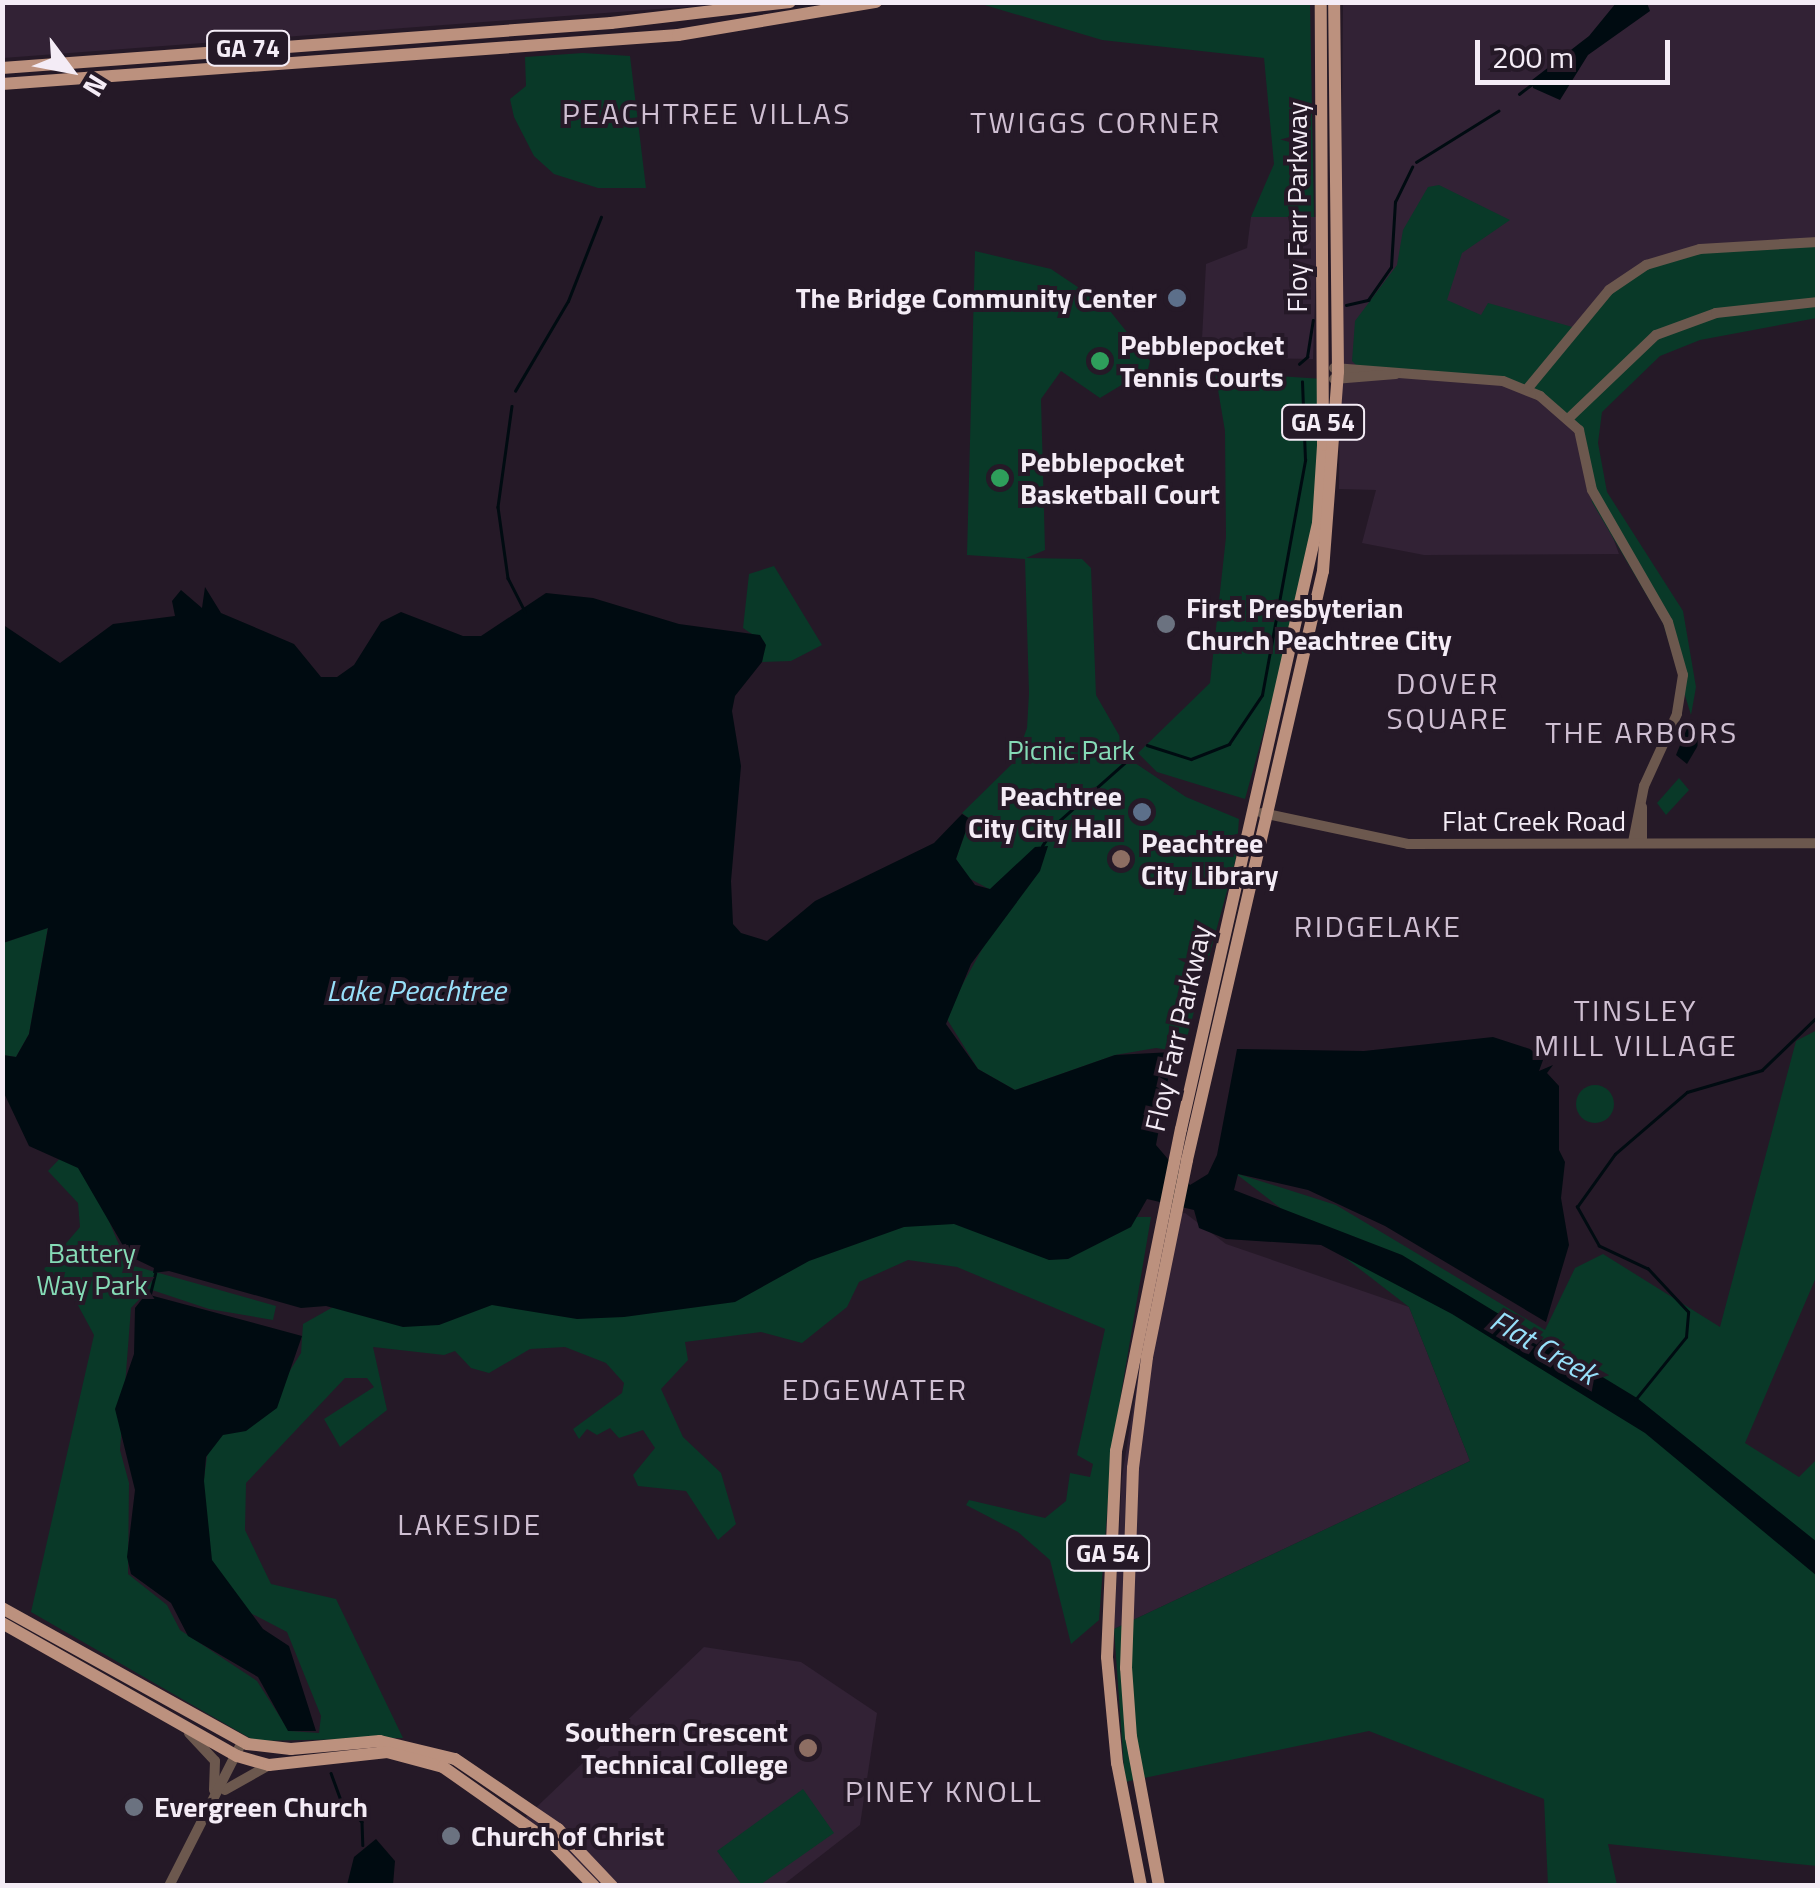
<!DOCTYPE html>
<html>
<head>
<meta charset="utf-8">
<style>
  body { margin:0 }
  #map { position:relative; width:1820px; height:1888px; overflow:hidden; background:#251927; font-family:"Titillium Web",sans-serif }
  div>[style] { position:absolute }
  .built>* { inset:0; background:#322235 }
  .green>* { inset:0; background:#093928 }
  .round { border-radius:50% }
  .water>* { inset:0; background:#000b11 }
  .stream>* { height:2.5px; margin:-1.25px; padding:0 1.25px; transform-origin:1.25px; border-radius:1.25px; background:#000b11 }
  .minor>* { height:10px; margin:-5px; padding:0 5px; transform-origin:5px; border-radius:5px; background:#6c584e }
  .major>* { height:12px; margin:-6px; padding:0 6px; transform-origin:6px; border-radius:6px; background:#bc917e }
  .dots>* { width:28px; height:28px; translate:-50% -50%; box-sizing:border-box; border:5px solid #251927; border-radius:50% }
  span { translate:-50% -50%; white-space:nowrap; text-align:center; line-height:1.15; -webkit-text-stroke:8px #251927; paint-order:stroke }
  .shield-label span { padding:2px 8px; background:#251927; border:2px solid; border-radius:8px; -webkit-text-stroke-width:0 }
  .shield-label { font-size:25px; color:#f4ecf6; font-weight:700 }
  .street-label { font-size:28px; color:#f4ecf6 }
  .poi-label { font-size:28px; color:#f4ecf6; font-weight:700 }
  .right { translate:-100% -50%; text-align:right }
  .left { translate:0 -50%; text-align:left }
  .park-label { font-size:28px; color:#85dbb6 }
  .neighbourhood-label { font-size:30px; color:#cfbfd2; letter-spacing:2.5px }
  .water-label { font-size:30px; color:#97dff9; font-style:italic }
  .frame { position:absolute; inset:0; border:5px solid #f4ecf6; pointer-events:none }
  .north { position:absolute; left:20px; top:20px; width:100px; height:100px; -webkit-text-stroke:8px #251927; paint-order:stroke; rotate:122deg; font-size:28px; font-weight:700; line-height:40px; text-align:center; color:#f4ecf6 }
  .north::after { content:''; display:block; margin:auto; width:35px; height:45px; background:#f4ecf6; clip-path:polygon(50% 0,100% 100%,50% 72%,0 100%) }
  .scale { position:absolute; left:1475px; top:40px; width:195px; height:45px; box-sizing:border-box; border:5px solid #f4ecf6; border-top:0; padding-left:12px; font-size:30px; line-height:35px; white-space:nowrap; color:#f4ecf6; -webkit-text-stroke:8px #251927; paint-order:stroke }
</style>
</head>
<body>
<div id="map">
  <div class="built">
    <i style="clip-path:polygon(3px 3px,738px 3px,3px 58px)"></i>
    <i style="clip-path:polygon(1343px 3px,1817px 3px,1817px 242px,1569px 418px,1619px 554px,1424px 555px,1362px 543px,1376px 490px,1339px 489px)"></i>
    <i style="clip-path:polygon(1251px 217px,1318px 217px,1313px 359px,1201px 357px,1206px 264px,1247px 248px)"></i>
    <i style="clip-path:polygon(1185px 1213px,1226px 1244px,1409px 1307px,1470px 1461px,1114px 1629px,1122px 1477px,1146px 1325px,1171px 1215px)"></i>
    <i style="clip-path:polygon(704px 1647px,801px 1662px,877px 1713px,860px 1825px,783px 1885px,593px 1885px,522px 1821px)"></i>
  </div>
  <div class="green">
    <i style="clip-path:polygon(978px 3px,1310px 3px,1314px 217px,1251px 217px,1274px 164px,1264px 58px,1102px 40px)"></i>
    <i style="clip-path:polygon(583px 53px,630px 56px,646px 188px,598px 188px,554px 174px,534px 156px,514px 117px,510px 99px,526px 86px,525px 57px)"></i>
    <i style="clip-path:polygon(1439px 185px,1510px 220px,1462px 253px,1447px 300px,1481px 315px,1488px 303px,1576px 328px,1627px 276px,1691px 250px,1817px 241px,1817px 318px,1700px 340px,1660px 356px,1602px 412px,1598px 443px,1607px 492px,1683px 611px,1696px 687px,1691px 715px,1663px 623px,1592px 502px,1581px 436px,1528px 388px,1360px 369px,1352px 361px,1355px 321px,1397px 265px,1403px 230px,1428px 187px)"></i>
    <i style="clip-path:polygon(975px 251px,1051px 269px,1106px 306px,1150px 361px,1148px 369px,1100px 398px,1061px 371px,1041px 399px,1045px 550px,1026px 558px,1082px 559px,1091px 568px,1096px 695px,1135px 763px,1186px 797px,1239px 819px,1236px 858px,1183px 1052px,1156px 1048px,1115px 1055px,1015px 1090px,978px 1069px,945px 1016px,996px 924px,989px 889px,967px 877px,956px 859px,970px 819px,962px 813px,1015px 761px,1027px 728px,1029px 693px,1025px 559px,967px 555px)"></i>
    <i style="clip-path:polygon(1215px 372px,1323px 379px,1313px 554px,1245px 799px,1157px 772px,1138px 753px,1210px 683px,1226px 537px,1225px 431px)"></i>
    <i style="clip-path:polygon(774px 566px,822px 645px,791px 661px,762px 662px,765px 643px,743px 628px,749px 574px)"></i>
    <i style="clip-path:polygon(1679px 778px,1689px 790px,1666px 815px,1657px 803px)"></i>
    <i style="clip-path:polygon(48px 927px,29px 1034px,16px 1057px,3px 1055px,3px 943px)"></i>
    <i style="clip-path:polygon(1817px 1030px,1817px 1275px,1745px 1443px,1799px 1477px,1817px 1459px,1817px 1866px,1608px 1844px,1617px 1885px,1548px 1885px,1544px 1799px,1369px 1731px,1125px 1782px,1114px 1629px,1470px 1461px,1409px 1307px,1235px 1173px,1336px 1205px,1545px 1330px,1575px 1268px,1603px 1254px,1720px 1327px,1796px 1041px)"></i>
    <i class="round" style="left:1576px;top:1085px;width:38px;height:38px"></i>
    <i style="clip-path:polygon(66px 1152px,96px 1190px,127px 1264px,276px 1306px,273px 1320px,209px 1309px,149px 1289px,131px 1308px,120px 1450px,129px 1483px,128px 1574px,167px 1605px,180px 1630px,257px 1681px,289px 1731px,319px 1733px,321px 1716px,287px 1632px,235px 1605px,193px 1558px,209px 1442px,267px 1407px,301px 1353px,303px 1324px,342px 1302px,912px 1216px,1151px 1217px,1112px 1447px,1099px 1620px,1071px 1644px,1050px 1560px,1018px 1532px,966px 1505px,969px 1500px,1045px 1518px,1066px 1501px,1070px 1473px,1090px 1477px,1093px 1464px,1077px 1455px,1105px 1329px,957px 1267px,908px 1260px,859px 1282px,847px 1307px,802px 1343px,761px 1332px,685px 1342px,688px 1360px,661px 1389px,683px 1437px,721px 1473px,736px 1524px,718px 1540px,686px 1491px,638px 1486px,633px 1475px,655px 1448px,643px 1430px,619px 1438px,610px 1428px,597px 1435px,587px 1429px,579px 1439px,573px 1429px,622px 1393px,624px 1383px,606px 1363px,565px 1347px,530px 1349px,489px 1373px,471px 1368px,455px 1351px,444px 1355px,373px 1347px,387px 1410px,340px 1447px,324px 1419px,374px 1387px,367px 1378px,345px 1378px,246px 1483px,245px 1530px,271px 1584px,336px 1599px,403px 1738px,255px 1741px,31px 1612px,94px 1335px,73px 1296px,44px 1269px,80px 1227px,78px 1203px,48px 1171px)"></i>
    <i style="clip-path:polygon(803px 1789px,834px 1833px,760px 1885px,742px 1885px,717px 1851px)"></i>
  </div>
  <div class="water">
    <i style="clip-path:polygon(1616px 3px,1647px 3px,1650px 11px,1588px 55px,1560px 100px,1533px 88px,1532px 80px,1589px 36px)"></i>
    <i style="clip-path:polygon(205px 587px,221px 613px,294px 644px,321px 677px,337px 677px,354px 665px,381px 622px,401px 612px,463px 636px,481px 636px,546px 593px,593px 598px,679px 624px,760px 635px,766px 645px,762px 662px,735px 696px,732px 711px,741px 766px,731px 881px,733px 924px,741px 933px,767px 941px,815px 901px,934px 843px,962px 814px,970px 819px,956px 859px,975px 885px,990px 889px,1035px 847px,1048px 846px,1040px 871px,971px 964px,946px 1024px,978px 1069px,1015px 1090px,1115px 1055px,1173px 1052px,1156px 1145px,1190px 1185px,1208px 1174px,1217px 1155px,1237px 1049px,1364px 1051px,1493px 1037px,1530px 1049px,1543px 1060px,1539px 1071px,1553px 1065px,1547px 1073px,1559px 1086px,1559px 1150px,1565px 1162px,1561px 1198px,1569px 1245px,1546px 1322px,1385px 1226px,1308px 1190px,1238px 1174px,1234px 1190px,1402px 1255px,1637px 1398px,1817px 1542px,1817px 1576px,1645px 1433px,1452px 1314px,1321px 1245px,1226px 1239px,1199px 1228px,1194px 1210px,1147px 1199px,1131px 1227px,1068px 1259px,1049px 1260px,954px 1224px,904px 1227px,809px 1261px,735px 1302px,624px 1317px,577px 1319px,492px 1305px,439px 1325px,403px 1327px,326px 1306px,301px 1308px,169px 1271px,153px 1273px,154px 1268px,129px 1256px,78px 1168px,29px 1146px,3px 1091px,3px 1055px,16px 1057px,29px 1034px,48px 928px,3px 943px,2px 624px,60px 663px,113px 624px,175px 616px,172px 601px,181px 590px,202px 608px)"></i>
    <i style="clip-path:polygon(1688px 726px,1697px 728px,1700px 742px,1687px 764px,1676px 755px)"></i>
    <i style="clip-path:polygon(146px 1294px,302px 1336px,277px 1408px,246px 1431px,223px 1435px,206px 1457px,204px 1481px,212px 1560px,263px 1629px,289px 1646px,316px 1731px,288px 1731px,258px 1677px,188px 1636px,171px 1603px,131px 1574px,127px 1557px,135px 1490px,115px 1409px,134px 1354px,135px 1308px)"></i>
    <i style="clip-path:polygon(376px 1839px,395px 1861px,393px 1885px,347px 1885px,354px 1857px)"></i>
  </div>
  <div class="stream">
    <i style="left:1519px;top:94px;width:15px;rotate:-37deg"></i>
    <i style="left:1416px;top:162px;width:97px;rotate:-31.9deg"></i>
    <i style="left:1346px;top:305px;width:23px;rotate:-13deg"></i>
    <i style="left:1368px;top:300px;width:40px;rotate:-55.1deg"></i>
    <i style="left:1391px;top:267px;width:65px;rotate:-86.5deg"></i>
    <i style="left:1395px;top:202px;width:39px;rotate:-64deg"></i>
    <i style="left:1299px;top:364px;width:11px;rotate:-41deg"></i>
    <i style="left:1307px;top:357px;width:37px;rotate:-81deg"></i>
    <i style="left:515px;top:391px;width:104px;rotate:-59.5deg"></i>
    <i style="left:568px;top:301px;width:90px;rotate:-68.6deg"></i>
    <i style="left:512px;top:406px;width:102px;rotate:97.9deg"></i>
    <i style="left:498px;top:507px;width:72px;rotate:82deg"></i>
    <i style="left:508px;top:578px;width:38px;rotate:63deg"></i>
    <i style="left:1147px;top:745px;width:46px;rotate:17.7deg"></i>
    <i style="left:1191px;top:759px;width:41px;rotate:-21.5deg"></i>
    <i style="left:1229px;top:744px;width:59px;rotate:-56deg"></i>
    <i style="left:1262px;top:695px;width:239px;rotate:-79.6deg"></i>
    <i style="left:1305px;top:460px;width:78px;rotate:-92.2deg"></i>
    <i style="left:1042px;top:846px;width:29px;rotate:-56deg"></i>
    <i style="left:1058px;top:822px;width:96px;rotate:-41.6deg"></i>
    <i style="left:150px;top:1294px;width:21px;rotate:-76deg"></i>
    <i style="left:1635px;top:1400px;width:81px;rotate:-51deg"></i>
    <i style="left:1686px;top:1337px;width:25px;rotate:-85deg"></i>
    <i style="left:1688px;top:1312px;width:59px;rotate:-132.9deg"></i>
    <i style="left:1648px;top:1269px;width:54px;rotate:-154.9deg"></i>
    <i style="left:1599px;top:1246px;width:45px;rotate:-119.4deg"></i>
    <i style="left:1577px;top:1207px;width:65px;rotate:-54.4deg"></i>
    <i style="left:1615px;top:1154px;width:95px;rotate:-40.7deg"></i>
    <i style="left:1687px;top:1092px;width:78px;rotate:-16.3deg"></i>
    <i style="left:1762px;top:1070px;width:78px;rotate:-44deg"></i>
    <i style="left:331px;top:1773px;width:29px;rotate:70deg"></i>
    <i style="left:341px;top:1800px;width:30px;rotate:46deg"></i>
    <i style="left:362px;top:1822px;width:23px;rotate:88deg"></i>
  </div>
  <div class="minor">
    <i style="left:1334px;top:368px;width:169px;rotate:4.4deg"></i>
    <i style="left:1503px;top:381px;width:40px;rotate:22deg"></i>
    <i style="left:1540px;top:396px;width:52px;rotate:41.1deg"></i>
    <i style="left:1579px;top:430px;width:61px;rotate:77.8deg"></i>
    <i style="left:1592px;top:490px;width:152px;rotate:60.1deg"></i>
    <i style="left:1668px;top:622px;width:55px;rotate:74.2deg"></i>
    <i style="left:1683px;top:675px;width:39px;rotate:99deg"></i>
    <i style="left:1677px;top:714px;width:79px;rotate:114.6deg"></i>
    <i style="left:1644px;top:786px;width:57px;rotate:101.1deg"></i>
    <i style="left:1334px;top:379px;width:62px;rotate:-4.6deg"></i>
    <i style="left:1528px;top:388px;width:127px;rotate:-50.4deg"></i>
    <i style="left:1609px;top:290px;width:45px;rotate:-34deg"></i>
    <i style="left:1646px;top:265px;width:56px;rotate:-16.5deg"></i>
    <i style="left:1700px;top:249px;width:118px;rotate:-3.4deg"></i>
    <i style="left:1569px;top:418px;width:120px;rotate:-43.7deg"></i>
    <i style="left:1656px;top:335px;width:64px;rotate:-20.1deg"></i>
    <i style="left:1716px;top:313px;width:103px;rotate:-6.2deg"></i>
    <i style="left:1642px;top:807px;width:35px;rotate:90deg"></i>
    <i style="left:1262px;top:813px;width:149px;rotate:12deg"></i>
    <i style="left:1408px;top:844px;width:410px;rotate:-0.1deg"></i>
    <i style="left:189px;top:1733px;width:38px;rotate:47deg"></i>
    <i style="left:215px;top:1761px;width:29px;rotate:92deg"></i>
    <i style="left:225px;top:1790px;width:51px;rotate:-29.6deg"></i>
    <i style="left:169px;top:1886px;width:161px;rotate:-63.1deg"></i>
  </div>
  <div class="major">
    <i style="left:2px;top:68px;width:611px;rotate:-4.23deg"></i>
    <i style="left:611px;top:23px;width:180px;rotate:-6.7deg"></i>
    <i style="left:2px;top:84px;width:678px;rotate:-4.15deg"></i>
    <i style="left:678px;top:35px;width:201px;rotate:-9.5deg"></i>
    <i style="left:2px;top:1608px;width:280px;rotate:29deg"></i>
    <i style="left:247px;top:1744px;width:44px;rotate:6.5deg"></i>
    <i style="left:291px;top:1749px;width:89px;rotate:-5.1deg"></i>
    <i style="left:380px;top:1741px;width:77px;rotate:13.5deg"></i>
    <i style="left:455px;top:1759px;width:125px;rotate:34.2deg"></i>
    <i style="left:558px;top:1829px;width:79px;rotate:46.5deg"></i>
    <i style="left:2px;top:1623px;width:270px;rotate:29.5deg"></i>
    <i style="left:237px;top:1756px;width:33px;rotate:16deg"></i>
    <i style="left:269px;top:1765px;width:119px;rotate:-6.3deg"></i>
    <i style="left:387px;top:1752px;width:58px;rotate:15deg"></i>
    <i style="left:443px;top:1767px;width:137px;rotate:35.2deg"></i>
    <i style="left:555px;top:1846px;width:56px;rotate:45.7deg"></i>
    <i style="left:1141px;top:1886px;width:125px;rotate:-101deg"></i>
    <i style="left:1117px;top:1763px;width:106px;rotate:-95.4deg"></i>
    <i style="left:1107px;top:1657px;width:206px;rotate:-87.5deg"></i>
    <i style="left:1116px;top:1451px;width:328px;rotate:-78.6deg"></i>
    <i style="left:1181px;top:1129px;width:621px;rotate:-77.26deg"></i>
    <i style="left:1318px;top:523px;width:78px;rotate:-86.3deg"></i>
    <i style="left:1323px;top:445px;width:443px;rotate:-90.3deg"></i>
    <i style="left:1159px;top:1886px;width:152px;rotate:-100.6deg"></i>
    <i style="left:1131px;top:1737px;width:69px;rotate:-94.1deg"></i>
    <i style="left:1126px;top:1668px;width:200px;rotate:-88deg"></i>
    <i style="left:1133px;top:1468px;width:112px;rotate:-82.8deg"></i>
    <i style="left:1147px;top:1357px;width:201px;rotate:-78.5deg"></i>
    <i style="left:1187px;top:1160px;width:604px;rotate:-77deg"></i>
    <i style="left:1323px;top:571px;width:200px;rotate:-85.7deg"></i>
    <i style="left:1338px;top:372px;width:370px;rotate:-90.6deg"></i>
  </div>
  <div class="dots">
    <i style="left:1177px;top:298px;background:#5c6f8a"></i>
    <i style="left:1100px;top:361px;background:#2e9e5b"></i>
    <i style="left:1000px;top:478px;background:#2e9e5b"></i>
    <i style="left:1166px;top:624px;background:#6b7280"></i>
    <i style="left:1142px;top:812px;background:#5c6f8a"></i>
    <i style="left:1121px;top:859px;background:#8d6e63"></i>
    <i style="left:808px;top:1748px;background:#8d6e63"></i>
    <i style="left:134px;top:1807px;background:#6b7280"></i>
    <i style="left:451px;top:1836px;background:#6b7280"></i>
  </div>
  <div class="shield-label">
    <span style="left:248px;top:48px">GA 74</span>
    <span style="left:1323px;top:422px">GA 54</span>
    <span style="left:1108px;top:1553px">GA 54</span>
  </div>
  <div class="street-label">
    <span style="left:1297px;top:207px;rotate:-90deg">Floy Farr Parkway</span>
    <span style="left:1534px;top:821px">Flat Creek Road</span>
    <span style="left:1178px;top:1028px;rotate:-77deg">Floy Farr Parkway</span>
  </div>
  <div class="poi-label">
    <span class="right" style="left:1157px;top:298px">The Bridge Community Center</span>
    <span class="left" style="left:1120px;top:361px">Pebblepocket<br>Tennis Courts</span>
    <span class="left" style="left:1020px;top:478px">Pebblepocket<br>Basketball Court</span>
    <span class="left" style="left:1186px;top:624px">First Presbyterian<br>Church Peachtree City</span>
    <span class="right" style="left:1122px;top:812px">Peachtree<br>City City Hall</span>
    <span class="left" style="left:1141px;top:859px">Peachtree<br>City Library</span>
    <span class="right" style="left:788px;top:1748px">Southern Crescent<br>Technical College</span>
    <span class="left" style="left:154px;top:1807px">Evergreen Church</span>
    <span class="left" style="left:471px;top:1836px">Church of Christ</span>
  </div>
  <div class="park-label">
    <span style="left:1071px;top:750px">Picnic Park</span>
    <span style="left:92px;top:1269px">Battery<br>Way Park</span>
  </div>
  <div class="neighbourhood-label">
    <span style="left:707px;top:113px">PEACHTREE VILLAS</span>
    <span style="left:1096px;top:122px">TWIGGS CORNER</span>
    <span style="left:1448px;top:700px">DOVER<br>SQUARE</span>
    <span style="left:1642px;top:732px">THE ARBORS</span>
    <span style="left:1378px;top:926px">RIDGELAKE</span>
    <span style="left:1636px;top:1027px">TINSLEY<br>MILL VILLAGE</span>
    <span style="left:875px;top:1389px">EDGEWATER</span>
    <span style="left:470px;top:1524px">LAKESIDE</span>
    <span style="left:944px;top:1791px">PINEY KNOLL</span>
  </div>
  <div class="water-label">
    <span style="left:416px;top:990px">Lake Peachtree</span>
    <span style="left:1544px;top:1347px;rotate:30deg">Flat Creek</span>
  </div>
  <div class="frame"></div>
  <div class="north">N</div>
  <div class="scale">200 m</div>
</div>
</body>
</html>
